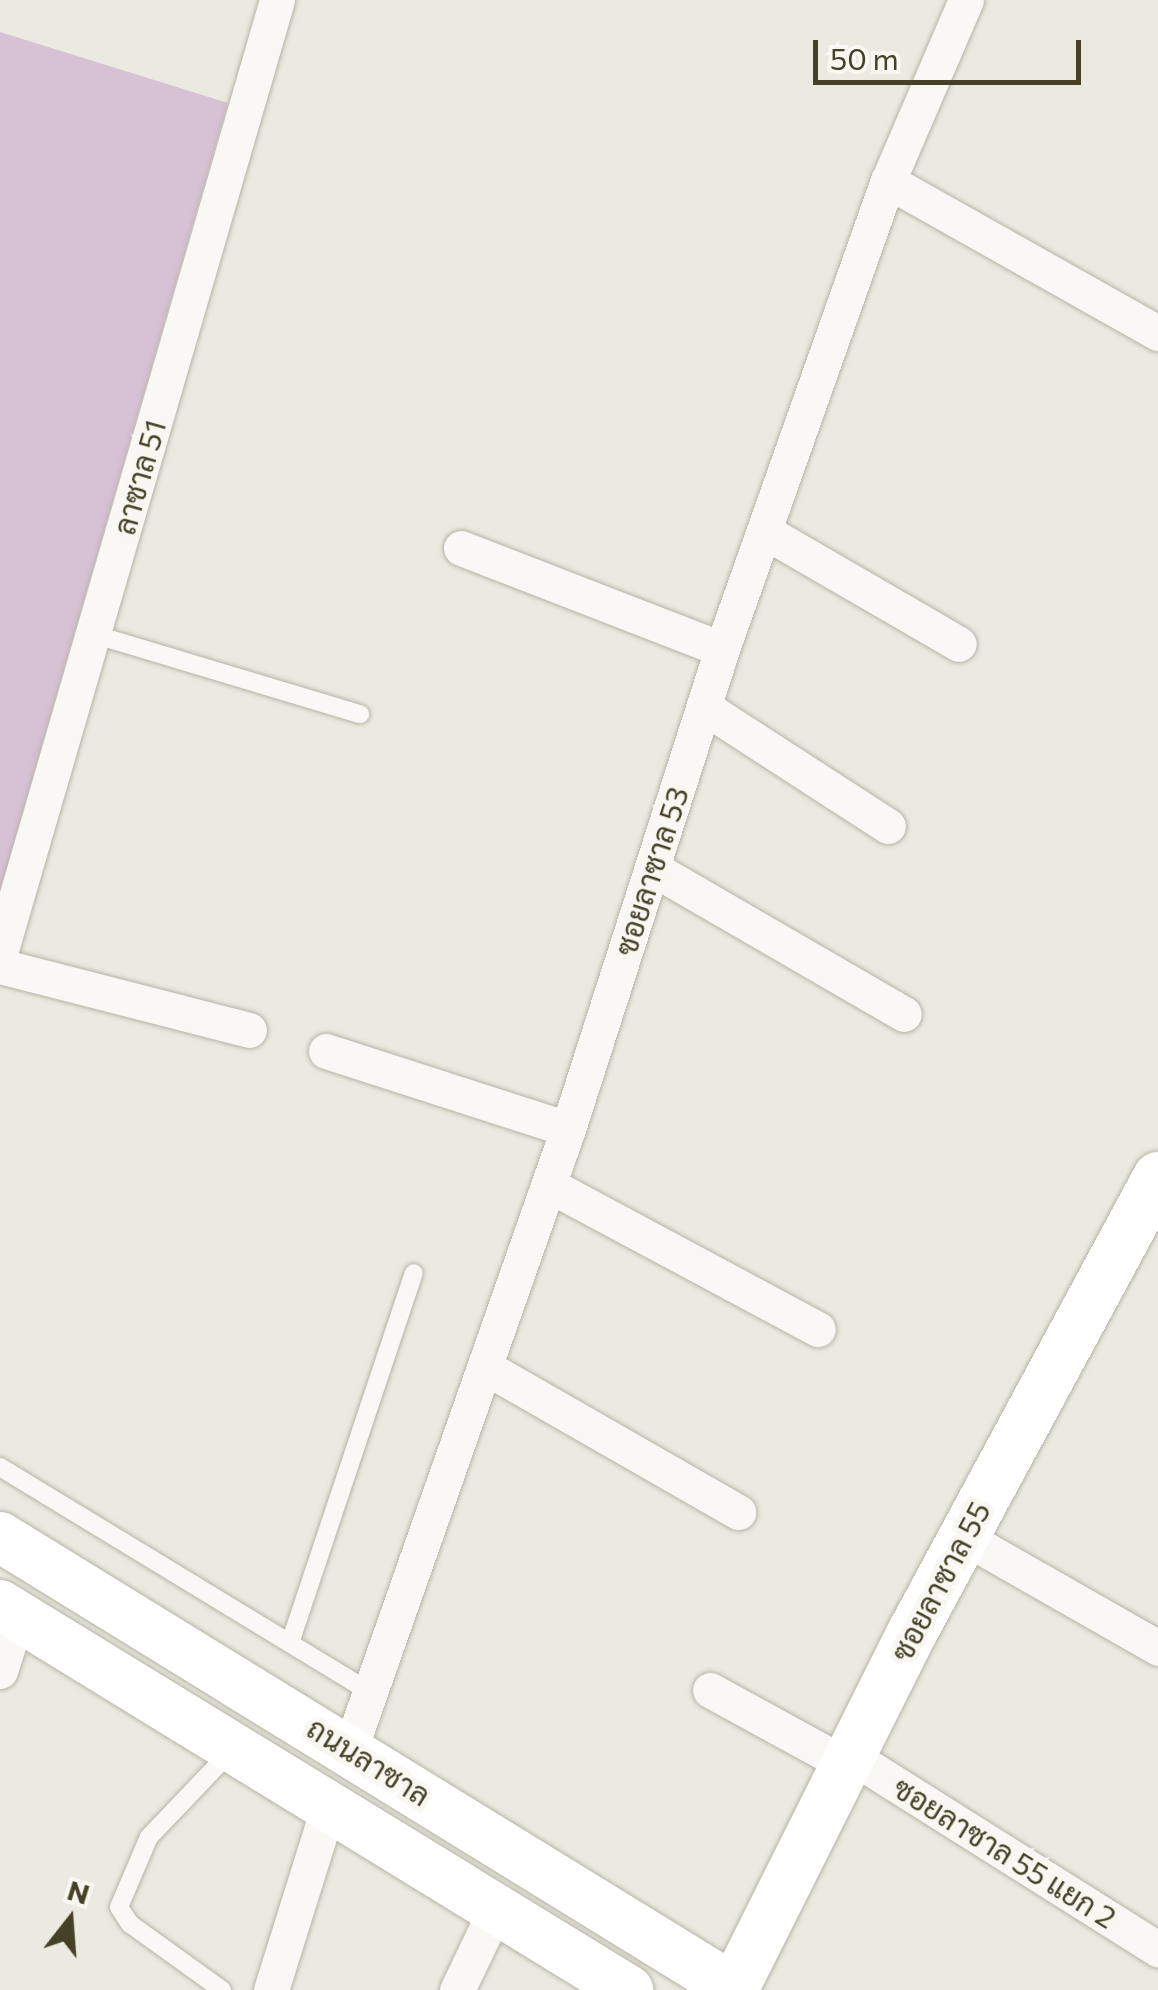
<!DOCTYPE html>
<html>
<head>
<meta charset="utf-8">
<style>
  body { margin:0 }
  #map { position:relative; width:1158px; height:1990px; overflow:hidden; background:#ebeae1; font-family:Commissioner,Sarabun,sans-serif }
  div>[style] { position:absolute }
  .green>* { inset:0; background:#d6c1d5 }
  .roads { filter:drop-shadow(0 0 2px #b6b4a5) drop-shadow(0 0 2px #b6b4a5) }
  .lane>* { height:18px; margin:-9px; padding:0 9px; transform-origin:9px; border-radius:9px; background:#f9f8f4 }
  .street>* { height:35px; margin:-17.5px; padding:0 17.5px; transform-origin:17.5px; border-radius:17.5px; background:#f9f8f4 }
  .secondary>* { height:50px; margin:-25px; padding:0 25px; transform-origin:25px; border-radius:25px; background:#fff }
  span { translate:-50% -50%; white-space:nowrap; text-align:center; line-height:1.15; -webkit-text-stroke:10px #f8f7f1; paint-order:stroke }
  .street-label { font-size:30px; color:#444127 }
  .north { position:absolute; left:20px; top:1870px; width:100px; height:100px; -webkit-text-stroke:8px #f8f7f1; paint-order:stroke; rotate:17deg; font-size:28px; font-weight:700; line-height:40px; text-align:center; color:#444127 }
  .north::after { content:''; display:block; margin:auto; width:35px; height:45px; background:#444127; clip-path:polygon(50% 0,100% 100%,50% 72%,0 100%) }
  .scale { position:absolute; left:813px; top:40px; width:268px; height:45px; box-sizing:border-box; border:5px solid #444127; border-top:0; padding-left:12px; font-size:30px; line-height:35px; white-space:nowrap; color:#444127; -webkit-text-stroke:8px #f8f7f1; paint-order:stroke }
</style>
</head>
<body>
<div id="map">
  <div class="green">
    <i style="clip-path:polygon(0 32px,228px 103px,0 890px)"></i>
  </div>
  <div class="roads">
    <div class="lane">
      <i style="left:93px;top:634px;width:279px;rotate:16.7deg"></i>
      <i style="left:0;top:1467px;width:433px;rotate:31.3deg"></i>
      <i style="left:290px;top:1643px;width:390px;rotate:-71.5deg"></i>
      <i style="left:222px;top:1990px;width:113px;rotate:-144.3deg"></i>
      <i style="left:130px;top:1924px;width:20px;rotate:-123deg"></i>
      <i style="left:119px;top:1907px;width:76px;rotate:-66.8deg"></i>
      <i style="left:149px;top:1837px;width:120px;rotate:-46.3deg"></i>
    </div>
    <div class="street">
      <i style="left:888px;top:181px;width:310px;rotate:29.4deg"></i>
      <i style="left:764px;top:531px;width:225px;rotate:30.1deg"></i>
      <i style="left:461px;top:548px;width:280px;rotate:21.2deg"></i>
      <i style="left:704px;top:707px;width:219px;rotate:32.9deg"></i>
      <i style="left:652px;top:868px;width:291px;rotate:30.1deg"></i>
      <i style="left:0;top:953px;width:992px;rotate:-73.79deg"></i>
      <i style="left:0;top:966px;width:257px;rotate:14.4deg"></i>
      <i style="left:326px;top:1051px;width:254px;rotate:17.9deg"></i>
      <i style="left:549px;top:1185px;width:305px;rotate:28.2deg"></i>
      <i style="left:485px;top:1367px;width:292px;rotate:29.8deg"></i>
      <i style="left:962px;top:1536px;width:226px;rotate:29.7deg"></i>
      <i style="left:0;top:1671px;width:59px;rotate:-72.2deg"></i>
      <i style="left:710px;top:1690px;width:156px;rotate:28.7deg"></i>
      <i style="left:350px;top:1749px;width:657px;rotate:-70.63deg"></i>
      <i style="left:568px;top:1129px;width:504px;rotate:-72.21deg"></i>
      <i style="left:722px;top:649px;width:497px;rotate:-70.5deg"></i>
      <i style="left:888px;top:181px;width:197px;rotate:-66.7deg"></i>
      <i style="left:851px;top:1756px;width:363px;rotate:32.2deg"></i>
      <i style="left:271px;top:1990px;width:194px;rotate:-72.6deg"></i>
      <i style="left:457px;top:1990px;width:90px;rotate:-64.3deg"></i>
    </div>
    <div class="secondary">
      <i style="left:0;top:1537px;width:864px;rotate:31.61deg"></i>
      <i style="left:0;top:1605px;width:737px;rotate:31.51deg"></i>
      <i style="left:733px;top:1990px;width:402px;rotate:-63.4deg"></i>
      <i style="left:913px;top:1631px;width:516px;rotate:-61.65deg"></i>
    </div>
  </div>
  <div class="street-label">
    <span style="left:139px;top:477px;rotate:-74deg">ลาซาล 51</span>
    <span style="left:651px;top:871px;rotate:-72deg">ซอยลาซาล 53</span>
    <span style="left:940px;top:1581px;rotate:-62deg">ซอยลาซาล 55</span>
    <span style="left:369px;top:1761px;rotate:32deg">ถนนลาซาล</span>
    <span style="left:1005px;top:1852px;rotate:32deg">ซอยลาซาล 55 แยก 2</span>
  </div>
  <div class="north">N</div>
  <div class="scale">50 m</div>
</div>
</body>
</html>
